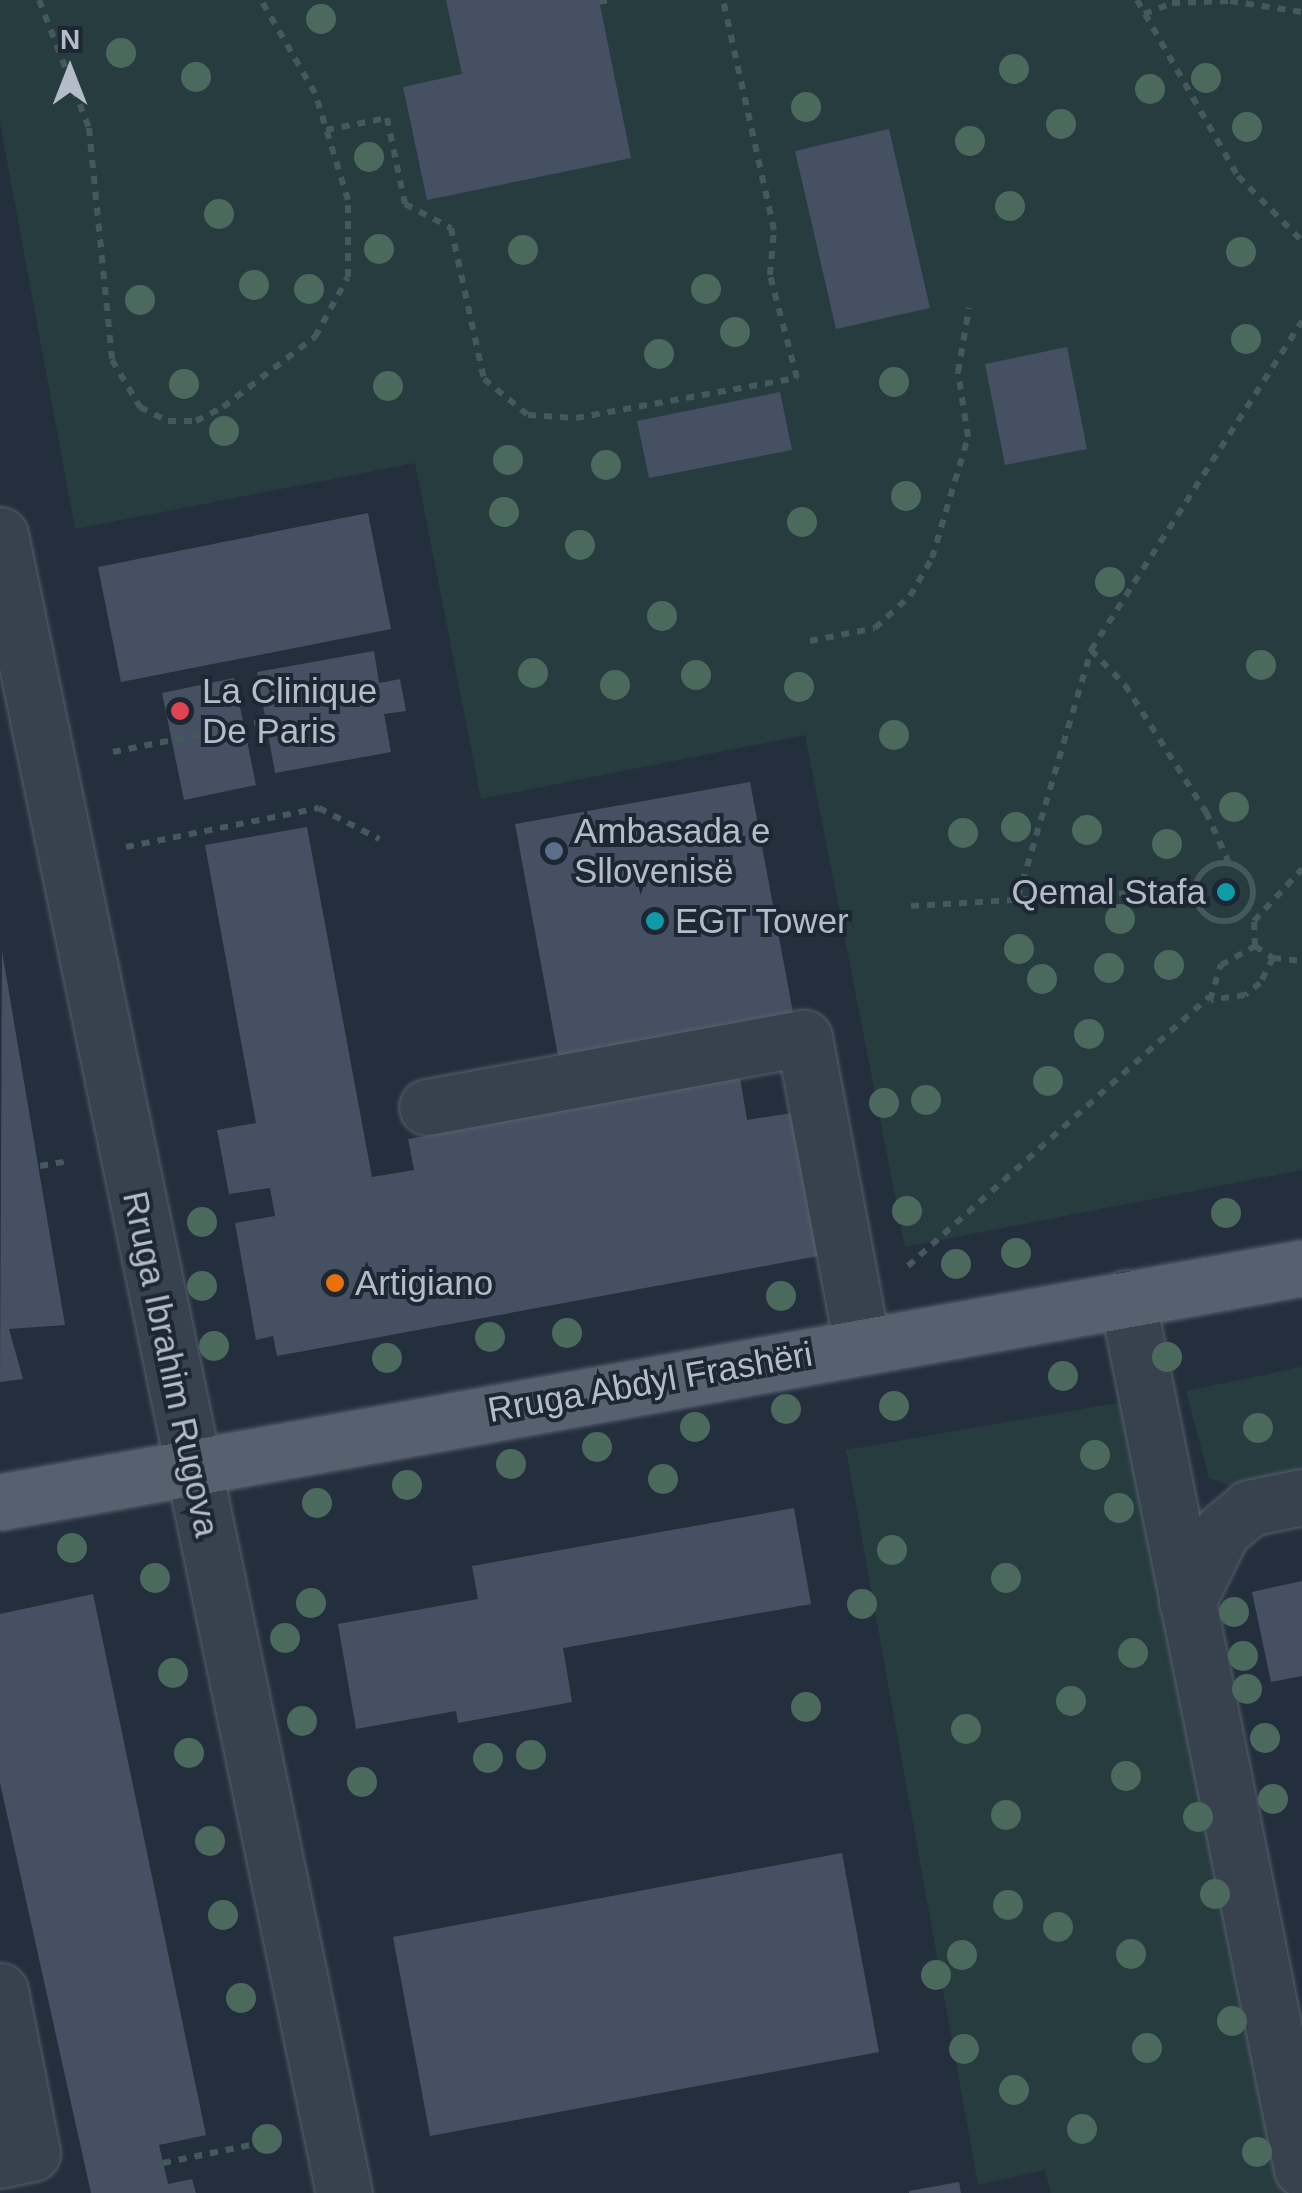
<!DOCTYPE html>
<html>
<head>
<meta charset="utf-8">
<style>
  body { margin:0 }
  #map { position:relative; width:1302px; height:2193px; overflow:hidden; background:#242f3e; font-family:Arial,sans-serif }
  div>[style] { position:absolute }
  .green>* { inset:0; background:#263c3f }
  .building>* { inset:0; background:#455162 }
  .path>* { height:6px; margin-top:-3px; transform-origin:0; background:repeating-linear-gradient(90deg,#44595c 0 8px,transparent 0 16px) }
  .path>.ring { margin:-3px; padding:0; box-sizing:content-box; background:none; border:6px solid #44595c; border-radius:50% }
  .roads { filter:drop-shadow(0 0 2px #565f6c) drop-shadow(0 0 2px #565f6c) }
  .minor>* { height:55px; margin:-27.5px; padding:0 27.5px; transform-origin:27.5px; border-radius:27.5px; background:#38414e }
  .major>* { height:55px; margin:-27.5px; padding:0 27.5px; transform-origin:27.5px; border-radius:27.5px; background:#56606e }
  .trees>* { width:30px; height:30px; margin:-15px; border-radius:50%; background:#4b6a5d }
  .dots>* { width:28px; height:28px; translate:-50% -50%; box-sizing:border-box; border:5px solid #1d2633; border-radius:50% }
  span { translate:-50% -50%; white-space:nowrap; text-align:center; line-height:1.15; -webkit-text-stroke:8px #1d2633; paint-order:stroke }
  .poi-label { font-size:35px; color:#b4bcc9 }
  .left { translate:0 -50%; text-align:left }
  .right { translate:-100% -50%; text-align:right }
  .street-label { font-size:35px; color:#b4bcc9 }
  .north { position:absolute; left:20px; top:20px; width:100px; height:100px; -webkit-text-stroke:8px #1d2633; paint-order:stroke; rotate:0deg; font-size:28px; font-weight:700; line-height:40px; text-align:center; color:#b4bcc9 }
  .north::after { content:''; display:block; margin:auto; width:35px; height:45px; background:#b4bcc9; clip-path:polygon(50% 0,100% 100%,50% 72%,0 100%) }
</style>
</head>
<body>
<div id="map">
  <div class="green">
    <i style="clip-path:polygon(0 0,1302px 0,1302px 1170px,905px 1247px,805px 735px,481px 799px,415px 463px,75px 529px,0 123px)"></i>
    <i style="clip-path:polygon(1302px 1367px,1302px 1479px,1245px 1491px,1209px 1478px,1186px 1391px)"></i>
    <i style="clip-path:polygon(1122px 1402px,1293px 2193px,1051px 2193px,1045px 2170px,978px 2185px,846px 1450px)"></i>
  </div>
  <div class="building">
    <i style="clip-path:polygon(446px 0,599px 0,631px 158px,427px 200px,403px 87px,462px 74px)"></i>
    <i style="clip-path:polygon(889px 129px,930px 308px,836px 329px,795px 151px)"></i>
    <i style="clip-path:polygon(1067px 347px,1087px 449px,1005px 465px,985px 364px)"></i>
    <i style="clip-path:polygon(780px 392px,792px 450px,649px 478px,637px 421px)"></i>
    <i style="clip-path:polygon(368px 513px,391px 629px,121px 682px,98px 567px)"></i>
    <i style="clip-path:polygon(374px 651px,379px 683px,400px 679px,406px 711px,384px 714px,391px 752px,275px 773px,257px 672px)"></i>
    <i style="clip-path:polygon(234px 678px,256px 785px,184px 800px,162px 693px)"></i>
    <i style="clip-path:polygon(750px 782px,794px 1018px,559px 1061px,515px 824px)"></i>
    <i style="clip-path:polygon(307px 827px,372px 1177px,414px 1170px,408px 1139px,442px 1133px,439px 1118px,651px 1080px,654px 1094px,740px 1078px,747px 1120px,798px 1112px,824px 1255px,277px 1356px,273px 1336px,256px 1340px,235px 1223px,275px 1216px,270px 1188px,229px 1194px,217px 1130px,256px 1123px,205px 845px)"></i>
    <i style="clip-path:polygon(2px 951px,65px 1325px,9px 1329px,23px 1379px,0 1382px)"></i>
    <i style="clip-path:polygon(794px 1508px,811px 1604px,563px 1648px,572px 1702px,458px 1723px,456px 1711px,356px 1729px,338px 1624px,478px 1599px,472px 1566px)"></i>
    <i style="clip-path:polygon(1302px 1581px,1302px 1676px,1271px 1682px,1252px 1592px)"></i>
    <i style="clip-path:polygon(93px 1594px,206px 2135px,159px 2145px,168px 2184px,192px 2179px,196px 2193px,91px 2193px,0 1783px,0 1614px)"></i>
    <i style="clip-path:polygon(842px 1853px,879px 2052px,430px 2136px,393px 1937px)"></i>
    <i style="clip-path:polygon(959px 2182px,961px 2193px,909px 2193px,909px 2191px)"></i>
  </div>
  <div class="path">
    <i style="left:39px;top:0;width:137px;rotate:68.7deg"></i>
    <i style="left:89px;top:128px;width:233px;rotate:84.3deg"></i>
    <i style="left:112px;top:360px;width:55px;rotate:59.2deg"></i>
    <i style="left:140px;top:407px;width:31px;rotate:27deg"></i>
    <i style="left:168px;top:421px;width:28px"></i>
    <i style="left:196px;top:421px;width:30px;rotate:-27deg"></i>
    <i style="left:223px;top:407px;width:116px;rotate:-37.3deg"></i>
    <i style="left:315px;top:337px;width:68px;rotate:-61.2deg"></i>
    <i style="left:348px;top:277px;width:77px;rotate:-90deg"></i>
    <i style="left:348px;top:200px;width:112px;rotate:-107.1deg"></i>
    <i style="left:315px;top:93px;width:108px;rotate:-120.1deg"></i>
    <i style="left:1137px;top:0;width:203px;rotate:60.2deg"></i>
    <i style="left:1238px;top:176px;width:91px;rotate:45.4deg"></i>
    <i style="left:599px;top:2px;width:10px;rotate:-11deg"></i>
    <i style="left:1144px;top:14px;width:30px;rotate:-21deg"></i>
    <i style="left:1172px;top:3px;width:58px;rotate:-2deg"></i>
    <i style="left:1230px;top:1px;width:73px;rotate:8.7deg"></i>
    <i style="left:326px;top:130px;width:62px;rotate:-11.1deg"></i>
    <i style="left:387px;top:118px;width:88px;rotate:78.2deg"></i>
    <i style="left:405px;top:204px;width:52px;rotate:27.6deg"></i>
    <i style="left:451px;top:228px;width:155px;rotate:77.7deg"></i>
    <i style="left:484px;top:379px;width:57px;rotate:39.3deg"></i>
    <i style="left:528px;top:415px;width:48px;rotate:3.6deg"></i>
    <i style="left:576px;top:418px;width:225px;rotate:-10.3deg"></i>
    <i style="left:797px;top:378px;width:106px;rotate:-104.7deg"></i>
    <i style="left:770px;top:275px;width:45px;rotate:-84.9deg"></i>
    <i style="left:774px;top:230px;width:236px;rotate:-102.5deg"></i>
    <i style="left:810px;top:641px;width:66px;rotate:-11.3deg"></i>
    <i style="left:875px;top:628px;width:47px;rotate:-42.4deg"></i>
    <i style="left:910px;top:596px;width:44px;rotate:-59.9deg"></i>
    <i style="left:932px;top:558px;width:126px;rotate:-73.4deg"></i>
    <i style="left:968px;top:437px;width:66px;rotate:-98.7deg"></i>
    <i style="left:958px;top:372px;width:65px;rotate:-80.2deg"></i>
    <i style="left:1091px;top:650px;width:49px;rotate:45.8deg"></i>
    <i style="left:1125px;top:685px;width:151px;rotate:57.5deg"></i>
    <i style="left:1206px;top:812px;width:56px;rotate:65.7deg"></i>
    <i style="left:113px;top:752px;width:157px;rotate:-11.4deg"></i>
    <i style="left:126px;top:847px;width:197px;rotate:-11.4deg"></i>
    <i style="left:319px;top:808px;width:68px;rotate:27.3deg"></i>
    <i class="ring" style="left:1195px;top:863px;width:52px;height:52px"></i>
    <i style="left:1018px;top:897px;width:258px;rotate:-73.5deg"></i>
    <i style="left:1091px;top:650px;width:391px;rotate:-57.3deg"></i>
    <i style="left:911px;top:906px;width:284px;rotate:-3.4deg"></i>
    <i style="left:1255px;top:946px;width:22px;rotate:34deg"></i>
    <i style="left:1273px;top:958px;width:28px;rotate:117deg"></i>
    <i style="left:1260px;top:983px;width:19px;rotate:141deg"></i>
    <i style="left:1245px;top:995px;width:35px;rotate:172deg"></i>
    <i style="left:1210px;top:1000px;width:37px;rotate:-73deg"></i>
    <i style="left:1221px;top:965px;width:39px;rotate:-29deg"></i>
    <i style="left:1255px;top:946px;width:25px;rotate:-92deg"></i>
    <i style="left:1254px;top:921px;width:71px;rotate:-47.3deg"></i>
    <i style="left:1273px;top:958px;width:29px;rotate:6deg"></i>
    <i style="left:40px;top:1166px;width:28px;rotate:-10deg"></i>
    <i style="left:908px;top:1266px;width:404px;rotate:-41.8deg"></i>
    <i style="left:163px;top:2163px;width:114px;rotate:-11.6deg"></i>
  </div>
  <div class="roads">
    <div class="minor">
      <i style="left:0;top:535px;width:1693px;rotate:78.28deg"></i>
      <i style="left:427px;top:1107px;width:383px;rotate:-10.4deg"></i>
      <i style="left:804px;top:1038px;width:313px;rotate:79.3deg"></i>
      <i style="left:1127px;top:1298px;width:888px;rotate:78.64deg"></i>
      <i style="left:1187px;top:1602px;width:79px;rotate:-63.8deg"></i>
      <i style="left:1222px;top:1531px;width:35px;rotate:-40deg"></i>
      <i style="left:1249px;top:1508px;width:54px;rotate:-11.7deg"></i>
      <i style="left:0;top:1991px;width:165px;rotate:78.8deg"></i>
      <i style="left:32px;top:2153px;width:33px;rotate:168deg"></i>
    </div>
    <div class="major">
      <i style="left:0;top:1502px;width:1323px;rotate:-10.19deg"></i>
    </div>
  </div>
  <div class="trees">
    <i style="left:321px;top:19px"></i>
    <i style="left:121px;top:53px"></i>
    <i style="left:1014px;top:69px"></i>
    <i style="left:196px;top:77px"></i>
    <i style="left:1206px;top:78px"></i>
    <i style="left:1150px;top:89px"></i>
    <i style="left:806px;top:107px"></i>
    <i style="left:1061px;top:124px"></i>
    <i style="left:1247px;top:127px"></i>
    <i style="left:970px;top:141px"></i>
    <i style="left:369px;top:157px"></i>
    <i style="left:1010px;top:206px"></i>
    <i style="left:219px;top:214px"></i>
    <i style="left:379px;top:249px"></i>
    <i style="left:523px;top:250px"></i>
    <i style="left:1241px;top:252px"></i>
    <i style="left:254px;top:285px"></i>
    <i style="left:309px;top:289px"></i>
    <i style="left:706px;top:289px"></i>
    <i style="left:140px;top:300px"></i>
    <i style="left:735px;top:332px"></i>
    <i style="left:1246px;top:339px"></i>
    <i style="left:659px;top:354px"></i>
    <i style="left:894px;top:382px"></i>
    <i style="left:184px;top:384px"></i>
    <i style="left:388px;top:386px"></i>
    <i style="left:224px;top:431px"></i>
    <i style="left:508px;top:460px"></i>
    <i style="left:606px;top:465px"></i>
    <i style="left:906px;top:496px"></i>
    <i style="left:504px;top:512px"></i>
    <i style="left:802px;top:522px"></i>
    <i style="left:580px;top:545px"></i>
    <i style="left:1110px;top:582px"></i>
    <i style="left:662px;top:616px"></i>
    <i style="left:1261px;top:665px"></i>
    <i style="left:533px;top:673px"></i>
    <i style="left:696px;top:675px"></i>
    <i style="left:615px;top:685px"></i>
    <i style="left:799px;top:687px"></i>
    <i style="left:894px;top:735px"></i>
    <i style="left:1234px;top:807px"></i>
    <i style="left:1016px;top:827px"></i>
    <i style="left:1087px;top:830px"></i>
    <i style="left:963px;top:833px"></i>
    <i style="left:1167px;top:844px"></i>
    <i style="left:1120px;top:919px"></i>
    <i style="left:1019px;top:949px"></i>
    <i style="left:1169px;top:965px"></i>
    <i style="left:1109px;top:968px"></i>
    <i style="left:1042px;top:979px"></i>
    <i style="left:1089px;top:1034px"></i>
    <i style="left:1048px;top:1081px"></i>
    <i style="left:926px;top:1100px"></i>
    <i style="left:884px;top:1103px"></i>
    <i style="left:907px;top:1211px"></i>
    <i style="left:1226px;top:1213px"></i>
    <i style="left:202px;top:1222px"></i>
    <i style="left:1016px;top:1253px"></i>
    <i style="left:956px;top:1264px"></i>
    <i style="left:202px;top:1286px"></i>
    <i style="left:781px;top:1296px"></i>
    <i style="left:567px;top:1333px"></i>
    <i style="left:490px;top:1337px"></i>
    <i style="left:214px;top:1346px"></i>
    <i style="left:1167px;top:1357px"></i>
    <i style="left:387px;top:1358px"></i>
    <i style="left:1063px;top:1376px"></i>
    <i style="left:894px;top:1406px"></i>
    <i style="left:786px;top:1409px"></i>
    <i style="left:695px;top:1427px"></i>
    <i style="left:1258px;top:1428px"></i>
    <i style="left:597px;top:1447px"></i>
    <i style="left:1095px;top:1455px"></i>
    <i style="left:511px;top:1464px"></i>
    <i style="left:663px;top:1479px"></i>
    <i style="left:407px;top:1485px"></i>
    <i style="left:317px;top:1503px"></i>
    <i style="left:1119px;top:1508px"></i>
    <i style="left:72px;top:1548px"></i>
    <i style="left:892px;top:1550px"></i>
    <i style="left:155px;top:1578px"></i>
    <i style="left:1006px;top:1578px"></i>
    <i style="left:311px;top:1603px"></i>
    <i style="left:862px;top:1604px"></i>
    <i style="left:1234px;top:1612px"></i>
    <i style="left:285px;top:1638px"></i>
    <i style="left:1133px;top:1653px"></i>
    <i style="left:1243px;top:1656px"></i>
    <i style="left:173px;top:1673px"></i>
    <i style="left:1247px;top:1689px"></i>
    <i style="left:1071px;top:1701px"></i>
    <i style="left:806px;top:1707px"></i>
    <i style="left:302px;top:1721px"></i>
    <i style="left:966px;top:1729px"></i>
    <i style="left:1265px;top:1738px"></i>
    <i style="left:189px;top:1753px"></i>
    <i style="left:531px;top:1755px"></i>
    <i style="left:488px;top:1758px"></i>
    <i style="left:1126px;top:1776px"></i>
    <i style="left:362px;top:1782px"></i>
    <i style="left:1273px;top:1799px"></i>
    <i style="left:1006px;top:1815px"></i>
    <i style="left:1198px;top:1817px"></i>
    <i style="left:210px;top:1841px"></i>
    <i style="left:1215px;top:1894px"></i>
    <i style="left:1008px;top:1905px"></i>
    <i style="left:223px;top:1915px"></i>
    <i style="left:1058px;top:1927px"></i>
    <i style="left:1131px;top:1954px"></i>
    <i style="left:962px;top:1955px"></i>
    <i style="left:936px;top:1975px"></i>
    <i style="left:241px;top:1998px"></i>
    <i style="left:1232px;top:2021px"></i>
    <i style="left:1147px;top:2048px"></i>
    <i style="left:964px;top:2049px"></i>
    <i style="left:1014px;top:2090px"></i>
    <i style="left:1082px;top:2129px"></i>
    <i style="left:267px;top:2139px"></i>
    <i style="left:1257px;top:2152px"></i>
  </div>
  <div class="dots">
    <i style="left:180px;top:711px;background:#e0444e"></i>
    <i style="left:554px;top:851px;background:#5c6f8a"></i>
    <i style="left:1226px;top:892px;background:#0f9aa8"></i>
    <i style="left:655px;top:921px;background:#0f9aa8"></i>
    <i style="left:335px;top:1283px;background:#e8710a"></i>
  </div>
  <div class="poi-label">
    <span class="left" style="left:202px;top:711px">La Clinique<br>De Paris</span>
    <span class="left" style="left:574px;top:851px">Ambasada e<br>Sllovenisë</span>
    <span class="right" style="left:1206px;top:892px">Qemal Stafa</span>
    <span class="left" style="left:675px;top:921px">EGT Tower</span>
    <span class="left" style="left:355px;top:1283px">Artigiano</span>
  </div>
  <div class="street-label">
    <span style="left:171px;top:1364px;rotate:78deg">Rruga Ibrahim Rugova</span>
    <span style="left:650px;top:1382px;rotate:-10deg">Rruga Abdyl Frashëri</span>
  </div>
  <div class="north">N</div>
</div>
</body>
</html>
